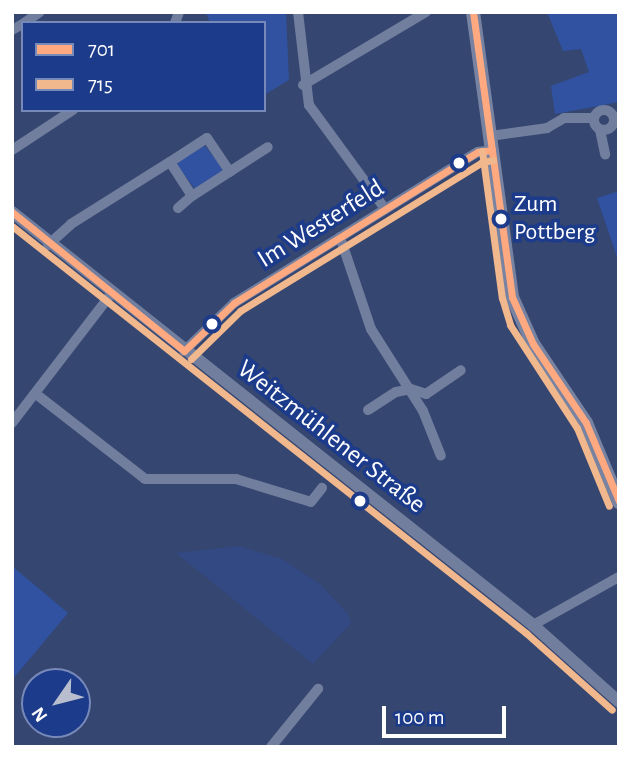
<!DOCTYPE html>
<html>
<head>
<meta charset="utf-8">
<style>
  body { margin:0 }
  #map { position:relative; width:631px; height:759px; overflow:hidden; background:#354671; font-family:"Alegreya Sans",sans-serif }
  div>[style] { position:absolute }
  .green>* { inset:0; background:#3052a1 }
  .water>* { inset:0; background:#334983 }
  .minor>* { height:10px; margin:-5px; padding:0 5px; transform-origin:5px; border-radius:5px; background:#717e9e }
  .minor>.ring { margin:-5px; padding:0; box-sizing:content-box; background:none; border:10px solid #717e9e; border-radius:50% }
  .tertiary>* { height:12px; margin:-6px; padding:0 6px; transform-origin:6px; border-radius:6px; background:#717e9e }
  .secondary>* { height:14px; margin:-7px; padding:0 7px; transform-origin:7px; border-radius:7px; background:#7783a1 }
  .bus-1>* { height:7px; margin:-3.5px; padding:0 3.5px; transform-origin:3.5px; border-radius:3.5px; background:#ffa980 }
  .bus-2>* { height:7px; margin:-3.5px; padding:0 3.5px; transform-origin:3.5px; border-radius:3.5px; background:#f1b78d }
  .dots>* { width:19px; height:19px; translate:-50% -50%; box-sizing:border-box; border:4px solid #1c3b8a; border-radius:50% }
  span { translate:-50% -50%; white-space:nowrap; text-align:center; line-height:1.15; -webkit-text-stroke:7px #1c3b8a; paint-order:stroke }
  .bus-label { font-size:24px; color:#fff }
  .left { translate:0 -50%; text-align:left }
  .street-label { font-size:26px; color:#fff }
  .frame { position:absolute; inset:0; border:14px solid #fff; pointer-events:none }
  .legend { position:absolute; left:21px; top:21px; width:245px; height:91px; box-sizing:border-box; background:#1c3b8a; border:2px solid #7789b9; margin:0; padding:9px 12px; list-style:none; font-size:21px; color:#fff }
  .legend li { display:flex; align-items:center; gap:14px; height:35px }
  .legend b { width:35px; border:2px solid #7789b9 }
  .north { position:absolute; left:21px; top:668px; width:70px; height:70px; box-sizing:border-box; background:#1c3b8a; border:2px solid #7789b9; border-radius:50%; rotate:235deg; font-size:19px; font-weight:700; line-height:28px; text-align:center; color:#fff }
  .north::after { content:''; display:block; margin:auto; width:24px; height:32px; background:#b8becd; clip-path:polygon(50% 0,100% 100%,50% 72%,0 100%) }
  .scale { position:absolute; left:382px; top:706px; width:124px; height:32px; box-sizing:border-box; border:4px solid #fff; border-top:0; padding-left:9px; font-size:21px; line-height:24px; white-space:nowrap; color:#fff; -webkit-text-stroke:5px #1c3b8a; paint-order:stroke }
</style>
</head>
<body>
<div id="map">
  <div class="green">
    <i style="clip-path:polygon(206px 12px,286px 12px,289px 80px,264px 95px,264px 23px,210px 23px)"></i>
    <i style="clip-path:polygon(547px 12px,619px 12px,619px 102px,555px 114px,551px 86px,589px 72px,581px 49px,563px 51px)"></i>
    <i style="clip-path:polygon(205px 146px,224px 170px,195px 189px,177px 165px,179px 159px)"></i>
    <i style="clip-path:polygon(619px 191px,619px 263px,597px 198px)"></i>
    <i style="clip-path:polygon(12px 566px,68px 613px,12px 680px)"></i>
  </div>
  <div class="water">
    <i style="clip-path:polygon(239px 546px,282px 559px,320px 584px,348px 614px,351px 623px,313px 664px,176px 553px)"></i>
  </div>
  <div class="minor">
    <i style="left:298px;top:12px;width:94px;rotate:83.3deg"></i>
    <i style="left:309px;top:105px;width:129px;rotate:53.8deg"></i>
    <i style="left:24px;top:23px;width:19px;rotate:-35deg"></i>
    <i style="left:175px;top:23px;width:12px;rotate:-70deg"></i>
    <i style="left:12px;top:30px;width:13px;rotate:-29deg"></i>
    <i style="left:303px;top:85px;width:143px;rotate:-30.7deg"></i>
    <i class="ring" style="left:594px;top:110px;width:10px;height:10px"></i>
    <i style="left:600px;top:130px;width:25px;rotate:78deg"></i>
    <i style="left:490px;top:136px;width:58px;rotate:-8deg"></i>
    <i style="left:547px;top:128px;width:20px;rotate:-30deg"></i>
    <i style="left:564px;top:118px;width:29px"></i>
    <i style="left:12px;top:150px;width:73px;rotate:-33.3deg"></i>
    <i style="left:170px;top:162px;width:44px;rotate:-33deg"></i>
    <i style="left:207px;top:138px;width:41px;rotate:55.9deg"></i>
    <i style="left:178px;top:208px;width:18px;rotate:-41deg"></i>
    <i style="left:340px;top:237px;width:97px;rotate:71.4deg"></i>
    <i style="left:371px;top:329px;width:97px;rotate:57.6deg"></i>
    <i style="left:423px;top:411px;width:48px;rotate:68.2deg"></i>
    <i style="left:48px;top:245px;width:31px;rotate:-42deg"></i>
    <i style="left:71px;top:224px;width:117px;rotate:-32.1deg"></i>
    <i style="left:170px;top:162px;width:40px;rotate:57.1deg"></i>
    <i style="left:192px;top:196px;width:90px;rotate:-32.8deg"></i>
    <i style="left:184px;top:351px;width:69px;rotate:-43.8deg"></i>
    <i style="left:234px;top:303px;width:287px;rotate:-31.8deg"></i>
    <i style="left:478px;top:152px;width:14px;rotate:-8deg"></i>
    <i style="left:36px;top:394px;width:138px;rotate:37.9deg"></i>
    <i style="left:145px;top:479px;width:91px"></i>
    <i style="left:236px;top:479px;width:78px;rotate:17deg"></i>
    <i style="left:311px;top:502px;width:18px;rotate:-52deg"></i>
    <i style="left:368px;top:410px;width:33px;rotate:-33deg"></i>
    <i style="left:396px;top:392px;width:15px;rotate:-11deg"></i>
    <i style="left:411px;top:389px;width:16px;rotate:18deg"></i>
    <i style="left:426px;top:394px;width:42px;rotate:-34.4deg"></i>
    <i style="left:12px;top:423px;width:163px;rotate:-52.5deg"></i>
    <i style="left:533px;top:625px;width:98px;rotate:-29.2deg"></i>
    <i style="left:271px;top:747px;width:75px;rotate:-51deg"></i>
  </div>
  <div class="tertiary">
    <i style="left:12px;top:212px;width:665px;rotate:38.4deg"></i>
    <i style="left:533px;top:625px;width:115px;rotate:41.8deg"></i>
  </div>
  <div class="secondary">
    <i style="left:473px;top:12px;width:288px;rotate:82.2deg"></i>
    <i style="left:512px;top:297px;width:51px;rotate:65.9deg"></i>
    <i style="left:533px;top:344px;width:95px;rotate:56.1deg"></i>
    <i style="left:586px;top:423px;width:86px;rotate:67.3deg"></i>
  </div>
  <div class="bus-1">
    <i style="left:473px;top:12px;width:288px;rotate:82.2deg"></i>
    <i style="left:512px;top:297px;width:51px;rotate:65.9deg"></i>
    <i style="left:533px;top:344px;width:95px;rotate:56.1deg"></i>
    <i style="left:586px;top:423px;width:85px;rotate:67.1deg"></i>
    <i style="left:12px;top:212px;width:221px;rotate:38.9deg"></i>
    <i style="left:184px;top:351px;width:69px;rotate:-43.8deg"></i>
    <i style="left:234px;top:303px;width:287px;rotate:-31.8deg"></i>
    <i style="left:478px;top:152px;width:14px;rotate:-8deg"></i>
  </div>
  <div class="bus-2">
    <i style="left:482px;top:151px;width:148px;rotate:82.3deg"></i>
    <i style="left:502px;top:298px;width:28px;rotate:73deg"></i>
    <i style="left:510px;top:325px;width:123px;rotate:57deg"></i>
    <i style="left:577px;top:428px;width:84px;rotate:67.7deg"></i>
    <i style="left:12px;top:226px;width:656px;rotate:38.37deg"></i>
    <i style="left:526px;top:633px;width:115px;rotate:41.8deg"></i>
    <i style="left:191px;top:359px;width:69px;rotate:-44.4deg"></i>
    <i style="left:240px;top:311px;width:284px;rotate:-31.6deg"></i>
    <i style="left:482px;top:162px;width:11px;rotate:-10deg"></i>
  </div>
  <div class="dots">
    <i style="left:459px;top:163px;background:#fff"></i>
    <i style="left:501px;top:219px;background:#fff"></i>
    <i style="left:212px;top:324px;background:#fff"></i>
    <i style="left:360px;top:501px;background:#fff"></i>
  </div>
  <div class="bus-label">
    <span class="left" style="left:514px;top:219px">Zum<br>Pottberg</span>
  </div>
  <div class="street-label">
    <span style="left:321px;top:224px;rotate:-32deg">Im Westerfeld</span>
    <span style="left:331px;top:437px;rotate:38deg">Weitzmühlener Straße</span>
  </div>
  <div class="frame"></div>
  <ul class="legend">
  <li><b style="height:9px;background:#ffa980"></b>701</li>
  <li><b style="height:9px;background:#f1b78d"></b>715</li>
  </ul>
  <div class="north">N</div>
  <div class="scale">100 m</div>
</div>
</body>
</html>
